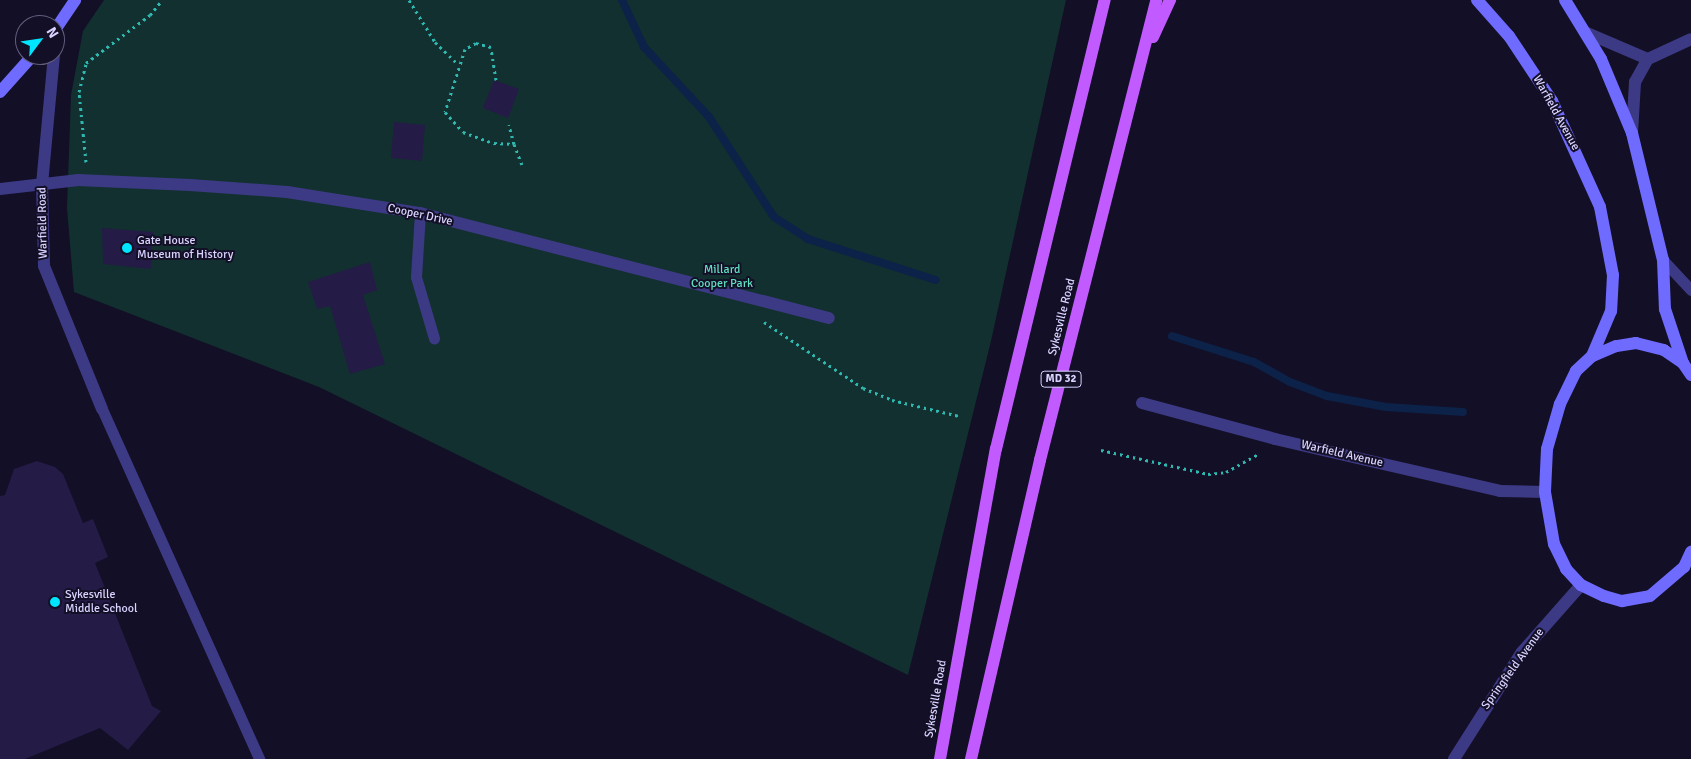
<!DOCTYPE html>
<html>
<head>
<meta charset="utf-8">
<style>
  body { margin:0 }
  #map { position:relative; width:1691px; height:759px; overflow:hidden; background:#130f26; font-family:Signika,sans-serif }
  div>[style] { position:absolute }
  .green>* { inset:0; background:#12302f }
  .stream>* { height:8px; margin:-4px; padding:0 4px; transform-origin:4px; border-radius:4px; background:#0c2248 }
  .building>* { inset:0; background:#241b47 }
  .path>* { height:3px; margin-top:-1.5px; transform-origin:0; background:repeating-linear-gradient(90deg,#2fb8b0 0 2.5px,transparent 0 6.5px) }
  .lane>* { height:11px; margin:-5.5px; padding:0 5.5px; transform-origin:5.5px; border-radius:5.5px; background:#3d3a85 }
  .street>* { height:12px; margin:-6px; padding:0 6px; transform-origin:6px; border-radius:6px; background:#3d3a85 }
  .secondary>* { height:12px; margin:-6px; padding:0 6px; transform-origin:6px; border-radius:6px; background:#6f6bff }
  .primary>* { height:12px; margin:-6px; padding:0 6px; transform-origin:6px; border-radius:6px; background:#c25bff }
  .dots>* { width:14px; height:14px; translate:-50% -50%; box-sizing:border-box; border:2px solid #130f26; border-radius:50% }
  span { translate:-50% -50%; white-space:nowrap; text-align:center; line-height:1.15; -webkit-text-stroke:4px #130f26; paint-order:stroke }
  .shield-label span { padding:1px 4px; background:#130f26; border:1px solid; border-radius:4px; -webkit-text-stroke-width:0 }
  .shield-label { font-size:11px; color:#d9d4ff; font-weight:700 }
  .street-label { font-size:12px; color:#d9d4ff }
  .poi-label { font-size:12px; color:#d9d4ff }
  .left { translate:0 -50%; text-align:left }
  .park-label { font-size:12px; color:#5fe0c0 }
  .north { position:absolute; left:15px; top:15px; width:50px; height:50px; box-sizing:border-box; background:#130f26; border:1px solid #625e7d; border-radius:50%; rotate:59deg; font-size:14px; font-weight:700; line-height:20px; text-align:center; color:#d9d4ff }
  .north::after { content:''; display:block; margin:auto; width:18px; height:22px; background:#00e5ff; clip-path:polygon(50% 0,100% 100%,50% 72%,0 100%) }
</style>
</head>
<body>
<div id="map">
  <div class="green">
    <i style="clip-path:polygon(104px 0,1066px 0,991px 341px,908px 675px,319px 387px,74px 292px,67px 208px,71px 95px,83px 31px)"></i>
  </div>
  <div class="stream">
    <i style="left:622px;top:0;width:52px;rotate:64.9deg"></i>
    <i style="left:644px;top:47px;width:96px;rotate:47.1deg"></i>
    <i style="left:709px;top:117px;width:119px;rotate:57deg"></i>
    <i style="left:774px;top:217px;width:40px;rotate:32.9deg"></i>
    <i style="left:808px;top:239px;width:134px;rotate:17.8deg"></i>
    <i style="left:1172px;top:336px;width:86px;rotate:17.6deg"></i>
    <i style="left:1254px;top:362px;width:41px;rotate:29.1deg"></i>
    <i style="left:1290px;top:382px;width:40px;rotate:21deg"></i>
    <i style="left:1327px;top:396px;width:60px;rotate:10.6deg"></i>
    <i style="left:1386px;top:407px;width:77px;rotate:3.7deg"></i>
  </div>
  <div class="building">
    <i style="clip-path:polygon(494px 80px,519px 89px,508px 118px,483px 108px)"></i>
    <i style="clip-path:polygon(394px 122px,425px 125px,422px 161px,391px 158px)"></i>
    <i style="clip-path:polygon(102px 228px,153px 232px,151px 269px,103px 264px)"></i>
    <i style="clip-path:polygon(370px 262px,377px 290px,363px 295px,385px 364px,350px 374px,330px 306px,317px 309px,308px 282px)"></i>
    <i style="clip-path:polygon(37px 461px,55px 467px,63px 474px,83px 523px,93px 519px,108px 557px,95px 563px,152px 706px,161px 711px,128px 750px,100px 728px,25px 759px,0 759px,0 496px,5px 495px,14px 469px)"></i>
  </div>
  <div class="path">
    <i style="left:409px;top:0;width:49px;rotate:58.2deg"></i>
    <i style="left:435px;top:42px;width:32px;rotate:44deg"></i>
    <i style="left:496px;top:80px;width:33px;rotate:-99deg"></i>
    <i style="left:491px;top:47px;width:16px;rotate:-165deg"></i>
    <i style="left:476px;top:43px;width:13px;rotate:151deg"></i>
    <i style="left:465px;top:49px;width:66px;rotate:107.6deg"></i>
    <i style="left:445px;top:112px;width:27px;rotate:48deg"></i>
    <i style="left:463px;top:132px;width:33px;rotate:20deg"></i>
    <i style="left:494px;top:143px;width:20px;rotate:3deg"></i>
    <i style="left:514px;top:144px;width:20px;rotate:-105deg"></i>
    <i style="left:514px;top:144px;width:22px;rotate:69deg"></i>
    <i style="left:86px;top:162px;width:70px;rotate:-95.7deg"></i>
    <i style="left:79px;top:92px;width:30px;rotate:-76deg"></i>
    <i style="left:86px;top:63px;width:80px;rotate:-36.9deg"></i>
    <i style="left:150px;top:15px;width:19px;rotate:-51deg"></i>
    <i style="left:764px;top:322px;width:119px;rotate:33.7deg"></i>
    <i style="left:863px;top:388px;width:31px;rotate:22deg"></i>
    <i style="left:892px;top:400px;width:69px;rotate:13.4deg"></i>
    <i style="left:1101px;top:450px;width:110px;rotate:12.6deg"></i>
    <i style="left:1208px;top:474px;width:18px;rotate:-6deg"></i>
    <i style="left:1226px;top:472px;width:37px;rotate:-29deg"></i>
  </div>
  <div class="lane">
    <i style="left:420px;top:213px;width:64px;rotate:93.6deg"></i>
    <i style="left:416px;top:277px;width:64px;rotate:73.6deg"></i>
    <i style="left:1663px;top:260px;width:41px;rotate:47deg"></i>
    <i style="left:102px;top:409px;width:384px;rotate:65.8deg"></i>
  </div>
  <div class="street">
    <i style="left:1587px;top:33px;width:66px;rotate:23.1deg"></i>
    <i style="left:55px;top:43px;width:14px;rotate:-86deg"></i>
    <i style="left:54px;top:55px;width:130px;rotate:95.3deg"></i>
    <i style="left:42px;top:184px;width:82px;rotate:88.6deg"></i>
    <i style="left:44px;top:266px;width:154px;rotate:67.9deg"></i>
    <i style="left:1632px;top:133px;width:51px;rotate:-86.6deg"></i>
    <i style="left:1635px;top:82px;width:26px;rotate:-61deg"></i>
    <i style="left:1648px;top:59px;width:47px;rotate:-24.9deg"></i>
    <i style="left:0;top:189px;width:79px;rotate:-6.6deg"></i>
    <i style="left:78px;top:180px;width:112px;rotate:2.6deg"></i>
    <i style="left:190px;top:185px;width:97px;rotate:4.1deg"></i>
    <i style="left:287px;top:192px;width:135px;rotate:9deg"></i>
    <i style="left:420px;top:213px;width:422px;rotate:14.4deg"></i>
    <i style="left:1142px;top:403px;width:138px;rotate:15.1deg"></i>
    <i style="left:1275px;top:439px;width:231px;rotate:13deg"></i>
    <i style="left:1500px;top:491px;width:45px;rotate:1.3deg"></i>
    <i style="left:1454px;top:759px;width:127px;rotate:-57.6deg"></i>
    <i style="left:1522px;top:652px;width:89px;rotate:-48.6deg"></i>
  </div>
  <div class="secondary">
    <i style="left:1477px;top:0;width:48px;rotate:48.4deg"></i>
    <i style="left:1509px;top:36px;width:78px;rotate:56.5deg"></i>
    <i style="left:1552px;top:101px;width:116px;rotate:65.6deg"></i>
    <i style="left:1600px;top:207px;width:69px;rotate:79.2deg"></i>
    <i style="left:1613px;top:275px;width:36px;rotate:93deg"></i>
    <i style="left:1611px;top:311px;width:49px;rotate:112.9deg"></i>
    <i style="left:1565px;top:0;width:69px;rotate:58.6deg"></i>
    <i style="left:1601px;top:59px;width:80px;rotate:67.3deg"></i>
    <i style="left:1632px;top:133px;width:131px;rotate:76.3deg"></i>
    <i style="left:1663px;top:260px;width:49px;rotate:87.7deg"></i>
    <i style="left:1665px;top:309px;width:57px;rotate:71.6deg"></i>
    <i style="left:55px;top:30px;width:36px;rotate:-56deg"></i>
    <i style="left:0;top:92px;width:50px;rotate:-48.3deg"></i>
    <i style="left:1691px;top:375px;width:14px;rotate:-124deg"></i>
    <i style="left:1683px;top:363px;width:23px;rotate:-146deg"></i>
    <i style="left:1664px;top:350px;width:29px;rotate:-166deg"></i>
    <i style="left:1636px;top:343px;width:20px;rotate:171deg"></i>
    <i style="left:1616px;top:346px;width:26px;rotate:157deg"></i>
    <i style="left:1592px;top:356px;width:22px;rotate:137deg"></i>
    <i style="left:1576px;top:371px;width:37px;rotate:116deg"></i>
    <i style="left:1560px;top:404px;width:47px;rotate:106.1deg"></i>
    <i style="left:1547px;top:449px;width:43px;rotate:92.7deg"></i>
    <i style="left:1545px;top:492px;width:53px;rotate:80.2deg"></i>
    <i style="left:1554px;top:544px;width:28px;rotate:64deg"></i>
    <i style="left:1566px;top:569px;width:22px;rotate:47deg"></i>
    <i style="left:1581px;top:585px;width:25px;rotate:26deg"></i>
    <i style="left:1604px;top:596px;width:19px;rotate:16deg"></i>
    <i style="left:1622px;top:601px;width:28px;rotate:-10deg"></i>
    <i style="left:1650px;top:596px;width:45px;rotate:-40.5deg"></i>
    <i style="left:1684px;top:567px;width:17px;rotate:-65deg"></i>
  </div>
  <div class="primary">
    <i style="left:1153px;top:37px;width:41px;rotate:-65.3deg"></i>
    <i style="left:940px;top:759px;width:315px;rotate:-79.8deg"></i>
    <i style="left:996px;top:449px;width:462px;rotate:-76.4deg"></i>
    <i style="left:971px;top:759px;width:307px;rotate:-77deg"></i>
    <i style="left:1040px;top:460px;width:474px;rotate:-75.8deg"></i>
  </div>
  <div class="dots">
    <i style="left:127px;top:248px;background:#00e5ff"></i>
    <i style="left:55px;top:602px;background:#00e5ff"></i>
  </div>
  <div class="shield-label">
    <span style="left:1061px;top:379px">MD 32</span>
  </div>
  <div class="street-label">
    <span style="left:1556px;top:113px;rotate:61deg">Warfield Avenue</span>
    <span style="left:420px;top:215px;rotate:12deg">Cooper Drive</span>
    <span style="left:43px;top:223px;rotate:-91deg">Warfield Road</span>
    <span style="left:1062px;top:317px;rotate:-76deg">Sykesville Road</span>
    <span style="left:1342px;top:454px;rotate:13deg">Warfield Avenue</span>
    <span style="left:1513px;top:669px;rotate:-54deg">Springfield Avenue</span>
    <span style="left:936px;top:699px;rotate:-80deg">Sykesville Road</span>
  </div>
  <div class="poi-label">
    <span class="left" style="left:137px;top:248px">Gate House<br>Museum of History</span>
    <span class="left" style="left:65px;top:602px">Sykesville<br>Middle School</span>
  </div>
  <div class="park-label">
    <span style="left:722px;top:277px">Millard<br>Cooper Park</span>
  </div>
  <div class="north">N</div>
</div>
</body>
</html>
